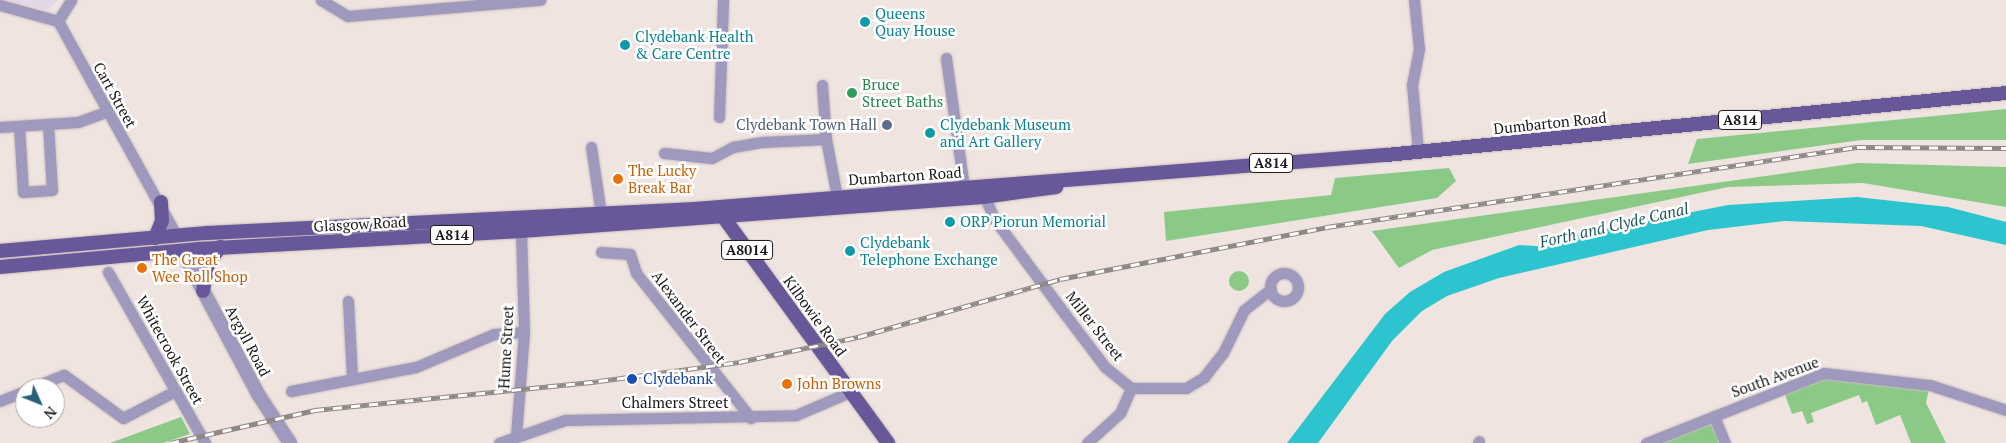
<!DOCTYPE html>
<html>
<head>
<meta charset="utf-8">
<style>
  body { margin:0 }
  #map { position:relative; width:2006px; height:443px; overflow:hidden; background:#efe4e0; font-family:"PT Serif",serif }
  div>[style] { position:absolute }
  .education>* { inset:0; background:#e3d7ec }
  .green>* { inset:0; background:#8aca86 }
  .round { border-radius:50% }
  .water>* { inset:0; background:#2cc4ce }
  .roads { filter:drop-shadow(0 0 1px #c9bfbc) drop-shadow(0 0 1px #c9bfbc) }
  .minor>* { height:11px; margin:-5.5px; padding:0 5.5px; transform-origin:5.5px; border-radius:5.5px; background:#a099be }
  .minor>.ring { margin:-5.5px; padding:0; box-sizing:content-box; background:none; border:11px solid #a099be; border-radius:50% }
  .tertiary>* { height:14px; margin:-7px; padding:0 7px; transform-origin:7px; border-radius:7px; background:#a099be }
  .primary>* { height:14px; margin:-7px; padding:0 7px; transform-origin:7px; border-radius:7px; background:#685899 }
  .rail>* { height:5px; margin-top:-2.5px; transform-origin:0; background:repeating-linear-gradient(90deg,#fff 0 9px,#908885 0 18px); box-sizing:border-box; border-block:1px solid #908885 }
  .dots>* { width:14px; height:14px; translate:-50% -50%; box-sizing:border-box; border:2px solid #fff; border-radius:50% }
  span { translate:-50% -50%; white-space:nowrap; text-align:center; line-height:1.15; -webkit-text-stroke:5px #fff; paint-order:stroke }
  .shield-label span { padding:1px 4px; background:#fff; border:1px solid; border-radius:4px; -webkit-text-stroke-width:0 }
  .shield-label { font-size:14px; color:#1d1918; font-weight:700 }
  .culture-label { font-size:15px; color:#0d838f }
  .left { translate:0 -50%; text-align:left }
  .leisure-label { font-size:15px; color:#27864d }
  .street-label { font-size:15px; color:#1d1918 }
  .service-label { font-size:15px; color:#4e5e75 }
  .right { translate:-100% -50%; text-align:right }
  .food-label { font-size:15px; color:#c56008 }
  .transit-label { font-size:15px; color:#164399 }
  .water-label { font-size:16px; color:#215b5f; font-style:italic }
  .north { position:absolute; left:15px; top:378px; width:50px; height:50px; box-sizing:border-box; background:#fff; border:1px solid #a5a3a3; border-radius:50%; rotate:134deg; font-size:14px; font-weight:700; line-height:20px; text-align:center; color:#1d1918 }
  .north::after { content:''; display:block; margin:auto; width:18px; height:22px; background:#266079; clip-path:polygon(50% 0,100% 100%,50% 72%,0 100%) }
</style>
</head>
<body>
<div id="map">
  <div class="education">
    <i style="clip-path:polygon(7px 0,59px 0,47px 10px)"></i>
  </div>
  <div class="green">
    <i style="clip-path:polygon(2006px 109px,2006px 140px,1861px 140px,1688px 164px,1697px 139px)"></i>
    <i style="clip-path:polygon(1858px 163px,2006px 167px,2006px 207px,1863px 183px,1728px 187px,1432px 250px,1399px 268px,1372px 231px)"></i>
    <i style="clip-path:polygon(1449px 168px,1456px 181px,1437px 198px,1166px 241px,1164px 212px,1331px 195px,1335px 178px)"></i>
    <i class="round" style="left:1229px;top:271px;width:20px;height:20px"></i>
    <i style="clip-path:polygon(1824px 373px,1930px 385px,1926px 403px,1946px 443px,1911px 443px,1900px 415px,1876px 425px,1867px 401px,1862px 403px,1859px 395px,1811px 413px,1814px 422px,1807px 424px,1802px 411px,1792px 414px,1783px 389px)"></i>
    <i style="clip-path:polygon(1714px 416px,1725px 443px,1646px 443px)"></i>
    <i style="clip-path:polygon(181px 417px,190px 434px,163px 443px,110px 443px)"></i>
  </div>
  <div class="water">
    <i style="clip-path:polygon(1857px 197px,1948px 207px,2006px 222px,2006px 245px,1921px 226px,1784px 221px,1708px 230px,1499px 278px,1447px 296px,1422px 311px,1392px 341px,1318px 443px,1287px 443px,1385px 314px,1410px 292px,1444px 272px,1519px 245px,1550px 247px,1565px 237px,1728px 205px)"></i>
  </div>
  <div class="roads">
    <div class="minor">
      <i style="left:321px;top:0;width:31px;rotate:31deg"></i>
      <i style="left:348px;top:16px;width:193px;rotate:-4.8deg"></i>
      <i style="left:1414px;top:0;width:49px;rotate:84.2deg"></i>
      <i style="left:1419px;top:49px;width:36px;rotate:101deg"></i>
      <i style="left:1412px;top:84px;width:67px;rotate:84.9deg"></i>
      <i style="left:0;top:5px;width:60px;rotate:15.4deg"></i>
      <i style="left:58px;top:21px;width:244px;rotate:61.1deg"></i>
      <i style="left:58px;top:21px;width:25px;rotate:-58deg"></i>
      <i style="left:946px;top:58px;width:131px;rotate:82.1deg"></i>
      <i style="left:822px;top:85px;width:54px;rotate:85.8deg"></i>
      <i style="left:826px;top:139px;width:59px;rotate:79.3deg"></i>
      <i style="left:719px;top:117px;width:117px;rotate:-88deg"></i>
      <i style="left:19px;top:126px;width:66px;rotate:86.5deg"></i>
      <i style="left:23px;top:192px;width:29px;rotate:-4deg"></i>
      <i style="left:52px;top:190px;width:65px;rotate:-93.5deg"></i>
      <i style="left:0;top:127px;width:78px;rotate:-3.7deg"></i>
      <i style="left:78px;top:122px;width:30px;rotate:-20deg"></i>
      <i style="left:591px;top:147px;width:68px;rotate:81.5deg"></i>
      <i style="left:664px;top:153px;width:48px;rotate:5.9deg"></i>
      <i style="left:712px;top:158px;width:24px;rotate:-28deg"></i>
      <i style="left:733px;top:147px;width:29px;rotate:-10deg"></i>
      <i style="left:762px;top:142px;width:64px;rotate:-2.7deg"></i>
      <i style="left:982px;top:191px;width:32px;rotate:66deg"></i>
      <i style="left:995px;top:220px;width:116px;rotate:53.4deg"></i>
      <i style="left:1064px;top:313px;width:68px;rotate:52.8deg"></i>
      <i style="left:1105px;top:367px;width:33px;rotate:39deg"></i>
      <i style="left:1131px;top:388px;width:55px"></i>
      <i style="left:1186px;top:388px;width:21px;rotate:-31deg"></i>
      <i style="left:1204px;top:377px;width:31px;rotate:-52deg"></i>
      <i style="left:1223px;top:353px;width:48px;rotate:-64deg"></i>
      <i style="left:1244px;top:310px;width:34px;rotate:-38deg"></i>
      <i style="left:601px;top:252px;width:29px;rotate:4deg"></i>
      <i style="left:630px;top:254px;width:20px;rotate:72deg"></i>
      <i style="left:636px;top:273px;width:185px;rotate:51.6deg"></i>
      <i style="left:108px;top:272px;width:197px;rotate:60.4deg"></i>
      <i class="ring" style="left:1270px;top:273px;width:17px;height:17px"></i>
      <i style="left:348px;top:301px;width:76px;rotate:87deg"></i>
      <i style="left:31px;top:388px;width:35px;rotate:-22deg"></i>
      <i style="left:64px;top:375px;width:73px;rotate:36.1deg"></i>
      <i style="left:123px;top:418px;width:59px;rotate:-27.4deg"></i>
      <i style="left:291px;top:391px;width:127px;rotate:-10.9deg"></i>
      <i style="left:416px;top:367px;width:85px;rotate:-22.9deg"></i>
      <i style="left:494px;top:334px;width:30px;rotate:-4deg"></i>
      <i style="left:0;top:401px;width:27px;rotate:-22deg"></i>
      <i style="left:1714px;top:416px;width:29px;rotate:68deg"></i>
      <i style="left:516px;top:436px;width:104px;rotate:-85.6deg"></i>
      <i style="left:524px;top:332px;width:101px;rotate:-91.7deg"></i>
      <i style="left:499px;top:443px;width:70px;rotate:-19.2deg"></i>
      <i style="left:565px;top:420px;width:231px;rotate:-1.2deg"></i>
      <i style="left:796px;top:415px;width:59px;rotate:-23.1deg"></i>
      <i style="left:1087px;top:443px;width:45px;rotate:-42.3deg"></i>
      <i style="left:1120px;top:413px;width:27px;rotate:-66deg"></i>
      <i style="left:1478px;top:443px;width:2px;rotate:-63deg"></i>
      <i style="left:1646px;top:443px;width:191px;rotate:-21.5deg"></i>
      <i style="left:1824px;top:373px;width:107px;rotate:6.5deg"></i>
      <i style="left:1930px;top:385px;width:80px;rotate:18.2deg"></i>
    </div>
    <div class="tertiary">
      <i style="left:182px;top:251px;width:162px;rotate:62deg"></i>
      <i style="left:258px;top:394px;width:59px;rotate:56.9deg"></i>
    </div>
    <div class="primary">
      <i style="left:719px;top:211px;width:287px;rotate:53.9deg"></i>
      <i style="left:155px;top:238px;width:18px;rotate:-68deg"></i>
      <i style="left:162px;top:221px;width:19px;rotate:-93deg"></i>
      <i style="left:0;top:251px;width:208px;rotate:-5deg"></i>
      <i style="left:207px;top:233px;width:489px;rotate:-2.8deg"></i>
      <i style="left:695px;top:209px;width:270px;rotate:-4.5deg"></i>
      <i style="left:964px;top:188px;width:424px;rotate:-4.5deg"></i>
      <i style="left:1387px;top:155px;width:622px;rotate:-5.72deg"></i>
      <i style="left:0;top:267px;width:200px;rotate:-5.2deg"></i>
      <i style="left:199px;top:249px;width:323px;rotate:-3.2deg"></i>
      <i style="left:521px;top:231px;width:463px;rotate:-4.2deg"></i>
      <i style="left:983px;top:197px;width:74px;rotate:-7.8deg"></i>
      <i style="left:203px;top:291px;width:27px;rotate:-80deg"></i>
      <i style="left:208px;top:264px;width:21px;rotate:-55deg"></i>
    </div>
  </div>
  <div class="rail">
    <i style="left:170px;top:443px;width:149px;rotate:-12.8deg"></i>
    <i style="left:315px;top:410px;width:285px;rotate:-5.8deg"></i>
    <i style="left:599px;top:381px;width:141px;rotate:-7.7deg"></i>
    <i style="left:739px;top:362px;width:122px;rotate:-11.9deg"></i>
    <i style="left:858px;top:337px;width:210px;rotate:-16deg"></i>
    <i style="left:1060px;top:279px;width:272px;rotate:-11deg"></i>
    <i style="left:1327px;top:227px;width:536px;rotate:-8.58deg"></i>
    <i style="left:1857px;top:147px;width:149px;rotate:0.4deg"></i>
  </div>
  <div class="dots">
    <i style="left:865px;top:22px;background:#0f9aa8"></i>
    <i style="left:625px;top:45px;background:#0f9aa8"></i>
    <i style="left:852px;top:93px;background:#2e9e5b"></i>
    <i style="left:887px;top:125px;background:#5c6f8a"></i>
    <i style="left:930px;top:133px;background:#0f9aa8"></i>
    <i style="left:618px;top:179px;background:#e8710a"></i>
    <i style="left:950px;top:222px;background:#0f9aa8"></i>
    <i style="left:850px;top:251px;background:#0f9aa8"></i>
    <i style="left:142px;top:268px;background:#e8710a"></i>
    <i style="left:632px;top:379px;background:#1a4fb4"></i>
    <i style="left:787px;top:384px;background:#e8710a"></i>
  </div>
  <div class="shield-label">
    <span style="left:1740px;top:120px">A814</span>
    <span style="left:1271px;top:163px">A814</span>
    <span style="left:452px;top:235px">A814</span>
    <span style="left:747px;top:250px">A8014</span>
  </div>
  <div class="culture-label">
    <span class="left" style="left:875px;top:22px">Queens<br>Quay House</span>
    <span class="left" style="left:635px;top:45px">Clydebank Health<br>&amp; Care Centre</span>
    <span class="left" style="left:940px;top:133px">Clydebank Museum<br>and Art Gallery</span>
    <span class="left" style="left:960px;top:222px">ORP Piorun Memorial</span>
    <span class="left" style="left:860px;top:251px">Clydebank<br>Telephone Exchange</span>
  </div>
  <div class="leisure-label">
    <span class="left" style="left:862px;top:93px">Bruce<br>Street Baths</span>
  </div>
  <div class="street-label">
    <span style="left:115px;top:95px;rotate:61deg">Cart Street</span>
    <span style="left:1550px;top:123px;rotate:-6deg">Dumbarton Road</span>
    <span style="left:905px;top:176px;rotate:-4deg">Dumbarton Road</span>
    <span style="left:360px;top:224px;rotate:-3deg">Glasgow Road</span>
    <span style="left:815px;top:316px;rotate:54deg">Kilbowie Road</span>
    <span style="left:689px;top:317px;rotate:53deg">Alexander Street</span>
    <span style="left:1095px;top:326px;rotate:52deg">Miller Street</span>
    <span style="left:248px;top:341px;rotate:62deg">Argyll Road</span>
    <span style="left:506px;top:347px;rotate:-87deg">Hume Street</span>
    <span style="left:170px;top:350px;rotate:61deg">Whitecrook Street</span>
    <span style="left:1775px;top:377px;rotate:-20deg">South Avenue</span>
    <span style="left:675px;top:403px">Chalmers Street</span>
  </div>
  <div class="service-label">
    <span class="right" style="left:877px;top:125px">Clydebank Town Hall</span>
  </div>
  <div class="food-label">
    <span class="left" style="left:628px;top:179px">The Lucky<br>Break Bar</span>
    <span class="left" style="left:152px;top:268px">The Great<br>Wee Roll Shop</span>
    <span class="left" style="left:797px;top:384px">John Browns</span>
  </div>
  <div class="transit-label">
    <span class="left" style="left:643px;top:379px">Clydebank</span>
  </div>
  <div class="water-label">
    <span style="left:1614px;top:225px;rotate:-13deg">Forth and Clyde Canal</span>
  </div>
  <div class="north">N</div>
</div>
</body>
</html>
